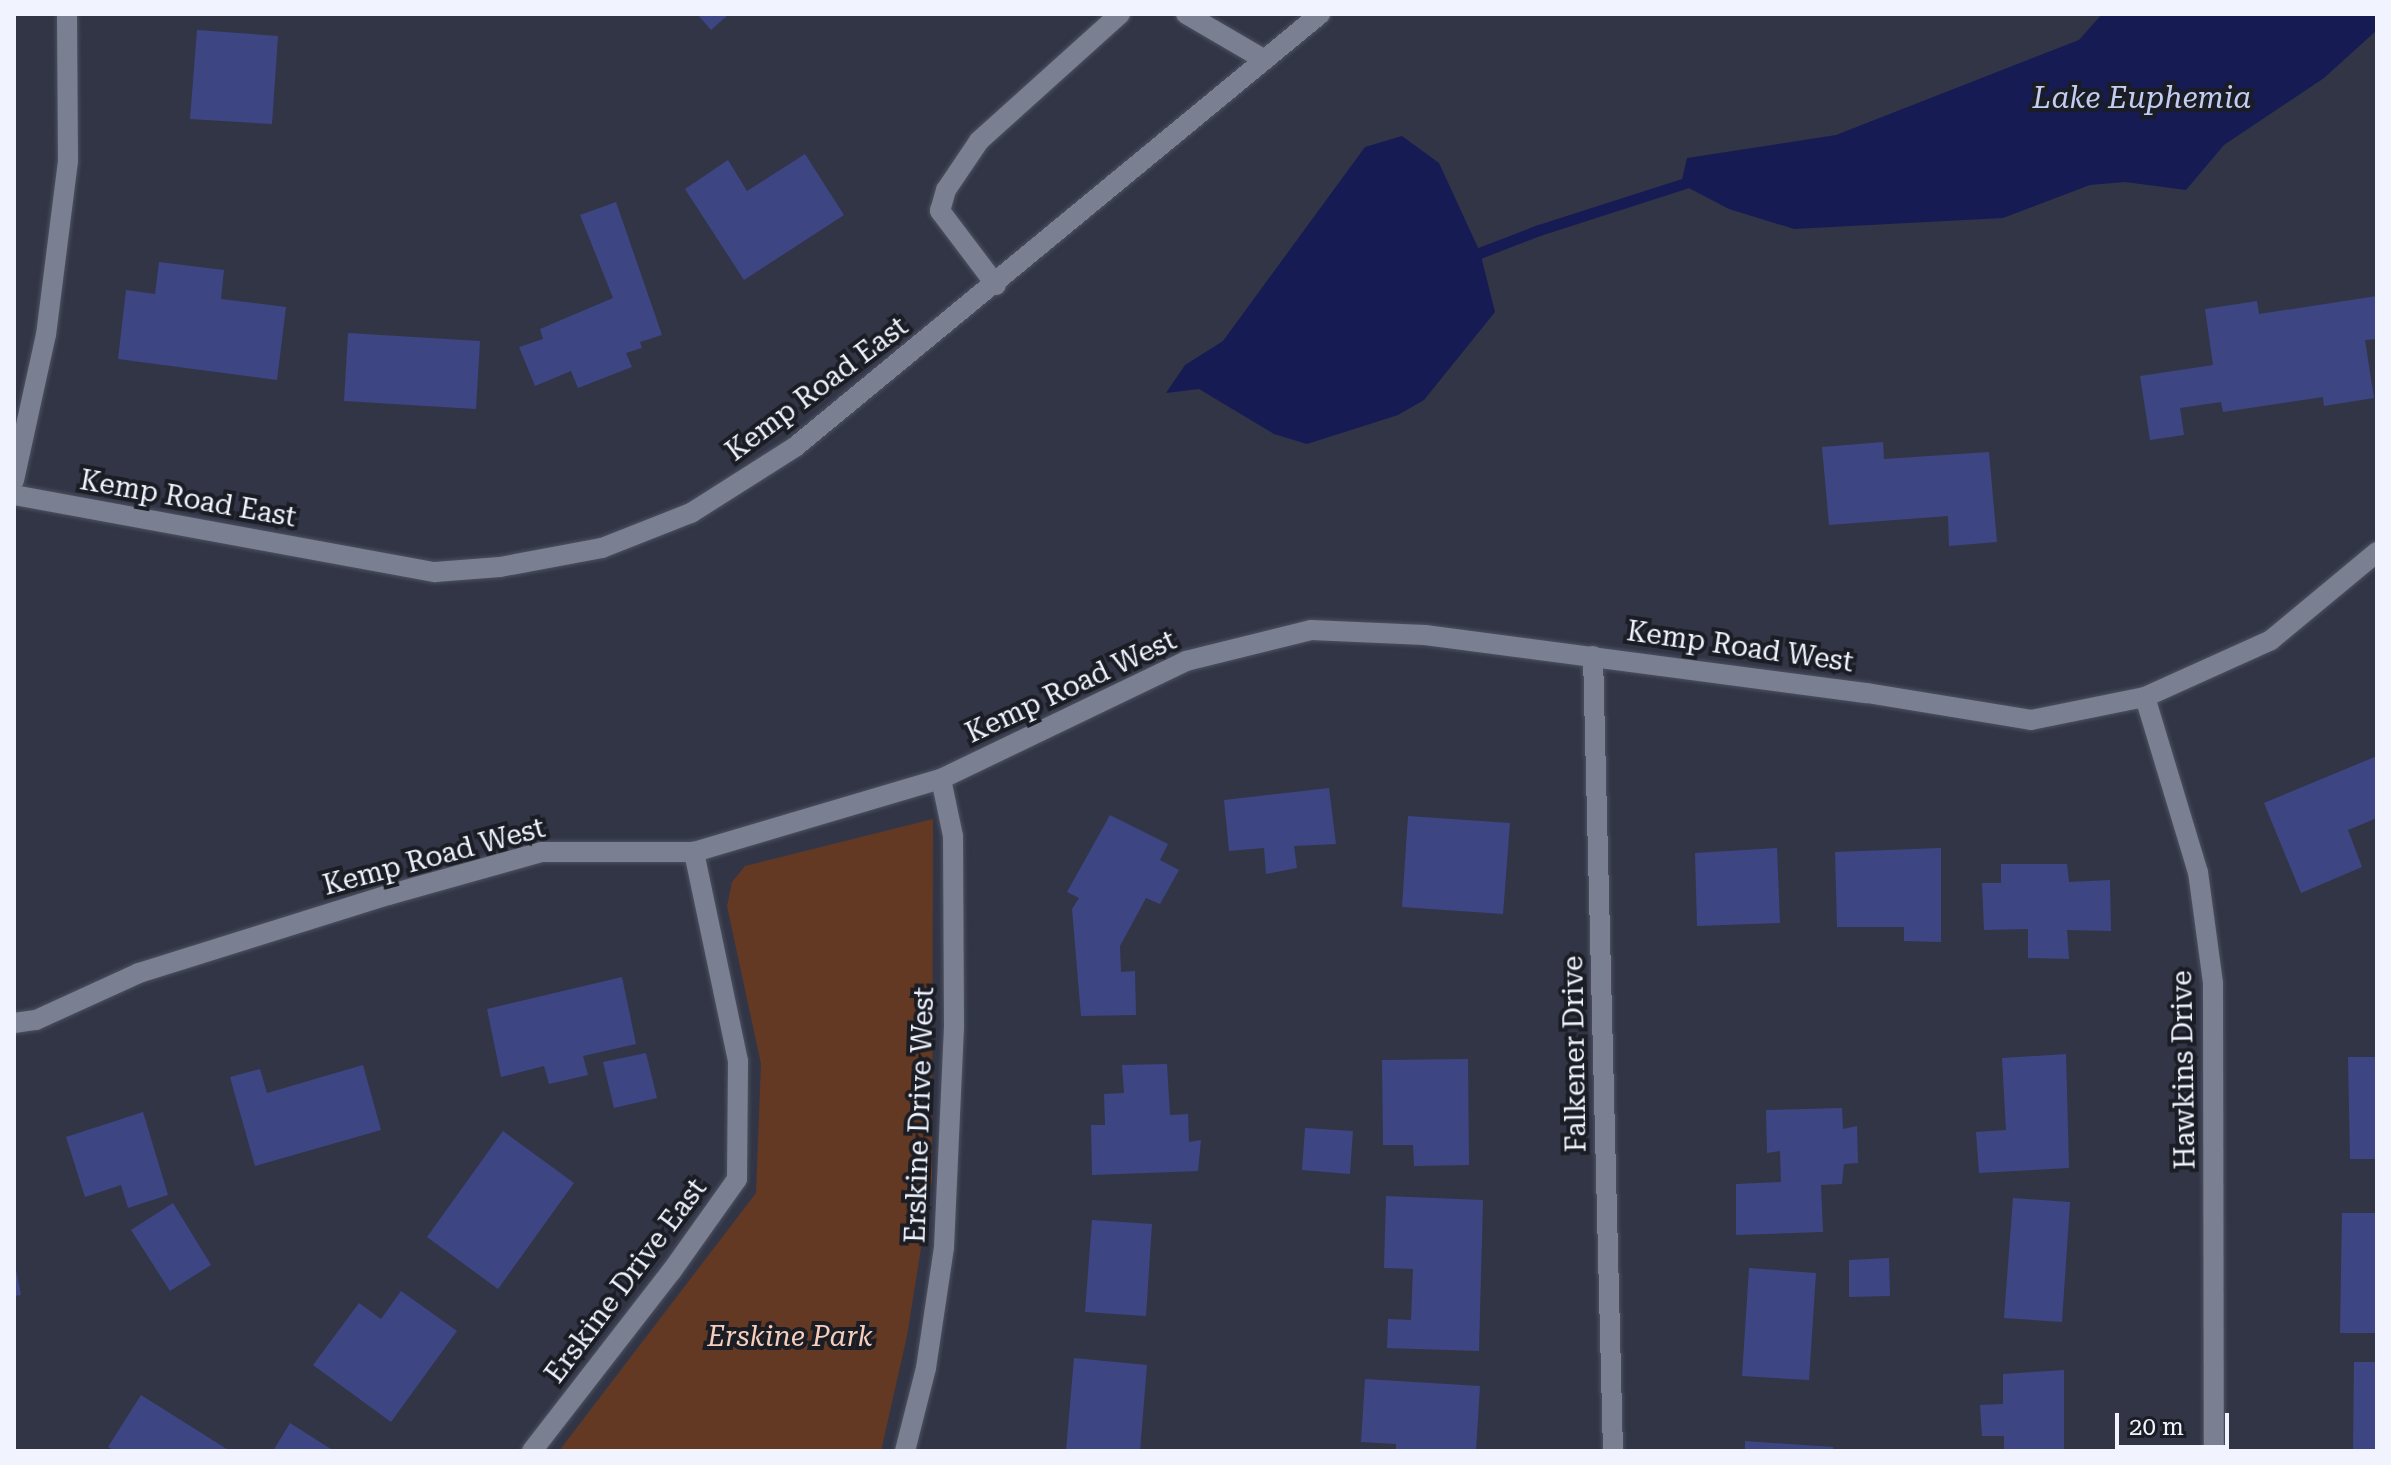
<!DOCTYPE html>
<html>
<head>
<meta charset="utf-8">
<style>
  body { margin:0 }
  #map { position:relative; width:2391px; height:1465px; overflow:hidden; background:#313546; font-family:"Roboto Serif",serif }
  div>[style] { position:absolute }
  .green>* { inset:0; background:#643924 }
  .water>* { inset:0; background:#171b54 }
  .stream>* { height:11px; margin:-5.5px; padding:0 5.5px; transform-origin:5.5px; border-radius:5.5px; background:#171b54 }
  .building>* { inset:0; background:#3d4683 }
  .roads { filter:drop-shadow(0 0 2px #4d515f) drop-shadow(0 0 2px #4d515f) }
  .service>* { height:20px; margin:-10px; padding:0 10px; transform-origin:10px; border-radius:10px; background:#7a7f92 }
  .minor>* { height:20px; margin:-10px; padding:0 10px; transform-origin:10px; border-radius:10px; background:#7a7f92 }
  span { translate:-50% -50%; white-space:nowrap; text-align:center; line-height:1.15; -webkit-text-stroke:8px #1b1d25; paint-order:stroke }
  .street-label { font-size:28px; color:#f1f4ff }
  .park-label { font-size:28px; color:#f7cebc; font-style:italic }
  .water-label { font-size:30px; color:#c3ccf1; font-style:italic }
  .frame { position:absolute; inset:0; border:16px solid #f1f4ff; pointer-events:none }
  .scale { position:absolute; left:2115px; top:1413px; width:114px; height:36px; box-sizing:border-box; border:4px solid #f1f4ff; border-top:0; padding-left:10px; font-size:24px; line-height:28px; white-space:nowrap; color:#f1f4ff; -webkit-text-stroke:6px #1b1d25; paint-order:stroke }
</style>
</head>
<body>
<div id="map">
  <div class="green">
    <i style="clip-path:polygon(933px 819px,932px 1179px,907px 1336px,881px 1451px,559px 1451px,756px 1193px,761px 1064px,727px 906px,732px 882px,745px 866px)"></i>
  </div>
  <div class="water">
    <i style="clip-path:polygon(2102px 14px,2377px 14px,2377px 30px,2324px 78px,2224px 145px,2186px 190px,2125px 182px,2090px 185px,2003px 218px,1794px 229px,1729px 209px,1681px 184px,1687px 158px,1836px 135px,2079px 40px)"></i>
    <i style="clip-path:polygon(1402px 136px,1439px 163px,1480px 252px,1495px 312px,1424px 400px,1398px 415px,1307px 444px,1274px 434px,1199px 389px,1166px 393px,1185px 365px,1223px 341px,1365px 147px)"></i>
  </div>
  <div class="stream">
    <i style="left:1469px;top:257px;width:75px;rotate:-21.1deg"></i>
    <i style="left:1539px;top:230px;width:164px;rotate:-17.8deg"></i>
  </div>
  <div class="building">
    <i style="clip-path:polygon(697px 14px,729px 14px,711px 30px)"></i>
    <i style="clip-path:polygon(197px 30px,278px 36px,272px 124px,190px 119px)"></i>
    <i style="clip-path:polygon(805px 154px,844px 215px,744px 280px,685px 189px,728px 160px,747px 191px)"></i>
    <i style="clip-path:polygon(616px 202px,662px 335px,640px 342px,642px 348px,626px 353px,632px 367px,578px 388px,571px 371px,535px 386px,519px 347px,543px 339px,540px 329px,613px 298px,580px 215px)"></i>
    <i style="clip-path:polygon(159px 262px,224px 270px,221px 299px,286px 307px,277px 380px,118px 359px,126px 290px,155px 294px)"></i>
    <i style="clip-path:polygon(2377px 296px,2377px 339px,2365px 340px,2374px 398px,2324px 406px,2323px 397px,2223px 412px,2221px 402px,2180px 408px,2184px 435px,2150px 440px,2140px 376px,2213px 365px,2205px 309px,2257px 301px,2259px 314px)"></i>
    <i style="clip-path:polygon(348px 333px,480px 341px,476px 409px,344px 401px)"></i>
    <i style="clip-path:polygon(1883px 442px,1884px 459px,1989px 452px,1997px 542px,1949px 546px,1948px 516px,1829px 525px,1822px 447px)"></i>
    <i style="clip-path:polygon(2377px 756px,2377px 818px,2348px 830px,2362px 867px,2301px 893px,2264px 803px)"></i>
    <i style="clip-path:polygon(1329px 788px,1336px 844px,1294px 846px,1297px 868px,1266px 874px,1264px 848px,1229px 851px,1224px 800px)"></i>
    <i style="clip-path:polygon(1110px 815px,1168px 844px,1160px 860px,1179px 870px,1160px 904px,1146px 898px,1120px 946px,1121px 972px,1135px 971px,1136px 1015px,1081px 1016px,1072px 909px,1079px 898px,1067px 892px)"></i>
    <i style="clip-path:polygon(1408px 816px,1510px 823px,1503px 914px,1402px 907px)"></i>
    <i style="clip-path:polygon(1777px 848px,1780px 923px,1697px 926px,1695px 853px)"></i>
    <i style="clip-path:polygon(1941px 848px,1941px 942px,1904px 941px,1904px 927px,1837px 927px,1835px 852px)"></i>
    <i style="clip-path:polygon(2001px 864px,2067px 864px,2069px 882px,2110px 880px,2111px 931px,2067px 930px,2069px 959px,2028px 958px,2028px 929px,1984px 930px,1982px 883px,2001px 883px)"></i>
    <i style="clip-path:polygon(622px 977px,636px 1044px,583px 1056px,588px 1075px,549px 1084px,544px 1066px,501px 1077px,487px 1009px)"></i>
    <i style="clip-path:polygon(646px 1053px,657px 1098px,614px 1108px,603px 1062px)"></i>
    <i style="clip-path:polygon(2066px 1054px,2069px 1168px,1979px 1173px,1976px 1132px,2006px 1130px,2002px 1058px)"></i>
    <i style="clip-path:polygon(2348px 1057px,2377px 1057px,2377px 1159px,2350px 1159px)"></i>
    <i style="clip-path:polygon(1468px 1059px,1469px 1165px,1414px 1166px,1413px 1145px,1383px 1145px,1382px 1060px)"></i>
    <i style="clip-path:polygon(1167px 1064px,1170px 1115px,1188px 1114px,1189px 1142px,1201px 1140px,1198px 1171px,1092px 1175px,1091px 1125px,1105px 1125px,1104px 1094px,1124px 1093px,1122px 1065px)"></i>
    <i style="clip-path:polygon(363px 1065px,381px 1130px,255px 1166px,230px 1077px,260px 1069px,267px 1093px)"></i>
    <i style="clip-path:polygon(1842px 1108px,1843px 1129px,1857px 1126px,1858px 1163px,1844px 1164px,1842px 1184px,1821px 1185px,1823px 1232px,1736px 1235px,1736px 1184px,1781px 1182px,1780px 1151px,1767px 1153px,1766px 1110px)"></i>
    <i style="clip-path:polygon(143px 1112px,168px 1195px,128px 1208px,121px 1185px,85px 1197px,66px 1137px)"></i>
    <i style="clip-path:polygon(1305px 1128px,1353px 1131px,1350px 1174px,1302px 1170px)"></i>
    <i style="clip-path:polygon(503px 1131px,574px 1183px,498px 1289px,427px 1237px)"></i>
    <i style="clip-path:polygon(1386px 1196px,1483px 1200px,1479px 1351px,1387px 1348px,1388px 1319px,1411px 1320px,1413px 1269px,1384px 1268px)"></i>
    <i style="clip-path:polygon(2013px 1198px,2070px 1202px,2062px 1322px,2004px 1318px)"></i>
    <i style="clip-path:polygon(173px 1203px,211px 1265px,170px 1291px,131px 1230px)"></i>
    <i style="clip-path:polygon(2342px 1213px,2377px 1213px,2377px 1333px,2340px 1333px)"></i>
    <i style="clip-path:polygon(1092px 1220px,1152px 1224px,1146px 1316px,1085px 1312px)"></i>
    <i style="clip-path:polygon(1889px 1258px,1890px 1296px,1849px 1297px,1849px 1260px)"></i>
    <i style="clip-path:polygon(14px 1260px,21px 1295px,14px 1296px)"></i>
    <i style="clip-path:polygon(1749px 1268px,1816px 1273px,1809px 1380px,1742px 1376px)"></i>
    <i style="clip-path:polygon(401px 1291px,457px 1331px,391px 1422px,313px 1365px,359px 1303px,381px 1319px)"></i>
    <i style="clip-path:polygon(1074px 1358px,1147px 1365px,1140px 1451px,1066px 1451px)"></i>
    <i style="clip-path:polygon(2354px 1362px,2377px 1362px,2377px 1451px,2353px 1451px)"></i>
    <i style="clip-path:polygon(2064px 1370px,2064px 1451px,2004px 1451px,2004px 1436px,1982px 1436px,1980px 1405px,2003px 1404px,2003px 1374px)"></i>
    <i style="clip-path:polygon(1365px 1379px,1480px 1386px,1476px 1451px,1396px 1451px,1396px 1444px,1361px 1442px)"></i>
    <i style="clip-path:polygon(141px 1395px,230px 1451px,115px 1451px,108px 1447px)"></i>
    <i style="clip-path:polygon(290px 1423px,334px 1451px,273px 1451px)"></i>
    <i style="clip-path:polygon(1745px 1441px,1833px 1447px,1833px 1451px,1745px 1451px)"></i>
  </div>
  <div class="roads">
    <div class="service">
      <i style="left:1186px;top:14px;width:91px;rotate:30.2deg"></i>
      <i style="left:996px;top:285px;width:93px;rotate:-127.1deg"></i>
      <i style="left:940px;top:211px;width:22px;rotate:-74deg"></i>
      <i style="left:946px;top:190px;width:59px;rotate:-56deg"></i>
      <i style="left:979px;top:141px;width:190px;rotate:-42deg"></i>
    </div>
    <div class="minor">
      <i style="left:14px;top:480px;width:148px;rotate:-77.6deg"></i>
      <i style="left:46px;top:335px;width:176px;rotate:-82.8deg"></i>
      <i style="left:68px;top:160px;width:146px;rotate:-90.4deg"></i>
      <i style="left:14px;top:495px;width:428px;rotate:10.4deg"></i>
      <i style="left:435px;top:572px;width:65px;rotate:-4.4deg"></i>
      <i style="left:500px;top:567px;width:104px;rotate:-10.6deg"></i>
      <i style="left:602px;top:548px;width:96px;rotate:-21.5deg"></i>
      <i style="left:691px;top:513px;width:123px;rotate:-32.4deg"></i>
      <i style="left:795px;top:447px;width:681px;rotate:-39.51deg"></i>
      <i style="left:1593px;top:656px;width:795px;rotate:88.56deg"></i>
      <i style="left:2145px;top:697px;width:183px;rotate:73.2deg"></i>
      <i style="left:2198px;top:872px;width:112px;rotate:82.3deg"></i>
      <i style="left:2213px;top:983px;width:468px;rotate:89.9deg"></i>
      <i style="left:14px;top:1023px;width:22px;rotate:-8deg"></i>
      <i style="left:36px;top:1020px;width:113px;rotate:-24.5deg"></i>
      <i style="left:139px;top:973px;width:261px;rotate:-17.4deg"></i>
      <i style="left:388px;top:895px;width:160px;rotate:-15.6deg"></i>
      <i style="left:542px;top:852px;width:152px"></i>
      <i style="left:694px;top:852px;width:258px;rotate:-16.5deg"></i>
      <i style="left:941px;top:779px;width:272px;rotate:-25.7deg"></i>
      <i style="left:1186px;top:661px;width:129px;rotate:-13.9deg"></i>
      <i style="left:1311px;top:630px;width:114px;rotate:2.5deg"></i>
      <i style="left:1425px;top:635px;width:446px;rotate:7.5deg"></i>
      <i style="left:1867px;top:693px;width:166px;rotate:9.3deg"></i>
      <i style="left:2031px;top:720px;width:116px;rotate:-11.4deg"></i>
      <i style="left:2145px;top:697px;width:138px;rotate:-24.3deg"></i>
      <i style="left:2271px;top:640px;width:138px;rotate:-39.7deg"></i>
      <i style="left:532px;top:1451px;width:227px;rotate:-52.2deg"></i>
      <i style="left:671px;top:1272px;width:114px;rotate:-54.6deg"></i>
      <i style="left:737px;top:1179px;width:118px;rotate:-89.5deg"></i>
      <i style="left:738px;top:1061px;width:214px;rotate:-101.9deg"></i>
      <i style="left:905px;top:1451px;width:86px;rotate:-75.8deg"></i>
      <i style="left:926px;top:1368px;width:122px;rotate:-81.5deg"></i>
      <i style="left:944px;top:1247px;width:222px;rotate:-87.4deg"></i>
      <i style="left:954px;top:1025px;width:189px;rotate:-90.3deg"></i>
      <i style="left:953px;top:836px;width:58px;rotate:-101.9deg"></i>
    </div>
  </div>
  <div class="street-label">
    <span style="left:817px;top:389px;rotate:-37deg">Kemp Road East</span>
    <span style="left:188px;top:499px;rotate:10deg">Kemp Road East</span>
    <span style="left:1740px;top:647px;rotate:8deg">Kemp Road West</span>
    <span style="left:1071px;top:687px;rotate:-25deg">Kemp Road West</span>
    <span style="left:434px;top:857px;rotate:-15deg">Kemp Road West</span>
    <span style="left:1575px;top:1054px;rotate:-91deg">Falkener Drive</span>
    <span style="left:2184px;top:1070px;rotate:-91deg">Hawkins Drive</span>
    <span style="left:920px;top:1115px;rotate:-88deg">Erskine Drive West</span>
    <span style="left:626px;top:1281px;rotate:-53deg">Erskine Drive East</span>
  </div>
  <div class="park-label">
    <span style="left:790px;top:1337px">Erskine Park</span>
  </div>
  <div class="water-label">
    <span style="left:2142px;top:98px">Lake Euphemia</span>
  </div>
  <div class="frame"></div>
  <div class="scale">20 m</div>
</div>
</body>
</html>
